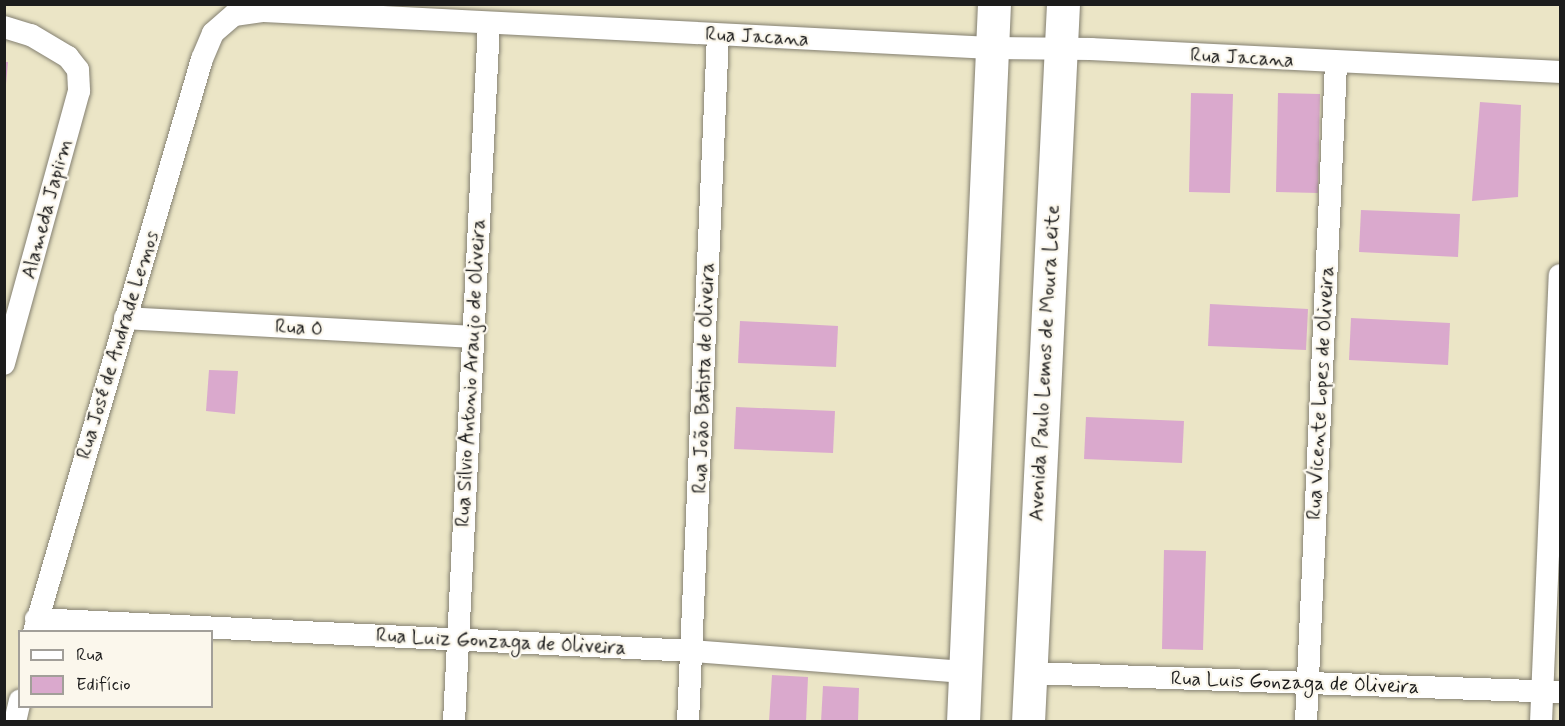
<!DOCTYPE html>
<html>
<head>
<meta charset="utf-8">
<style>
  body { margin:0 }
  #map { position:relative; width:1565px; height:726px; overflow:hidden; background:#ebe5c6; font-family:Mynerve,sans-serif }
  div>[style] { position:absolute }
  .building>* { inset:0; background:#daa9cd }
  .roads { filter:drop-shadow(0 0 2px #848071) drop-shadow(0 0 2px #848071) }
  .street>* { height:22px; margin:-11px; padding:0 11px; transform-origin:11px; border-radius:11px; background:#fff }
  .secondary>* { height:33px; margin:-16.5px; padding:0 16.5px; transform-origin:16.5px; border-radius:16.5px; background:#fff }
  span { translate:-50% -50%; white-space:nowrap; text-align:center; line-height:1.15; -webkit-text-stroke:4.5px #fbf7ec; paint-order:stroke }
  .street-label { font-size:20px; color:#1c1c1c }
  .frame { position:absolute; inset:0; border:6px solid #1c1c1c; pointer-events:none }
  .legend { position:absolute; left:18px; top:630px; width:195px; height:78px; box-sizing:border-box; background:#fbf7ec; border:2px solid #a29f99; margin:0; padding:8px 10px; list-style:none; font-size:18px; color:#1c1c1c }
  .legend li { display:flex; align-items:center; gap:12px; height:30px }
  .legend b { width:30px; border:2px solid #a29f99 }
</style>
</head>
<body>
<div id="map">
  <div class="building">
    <i style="clip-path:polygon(4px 62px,8px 62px,6px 84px,4px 84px)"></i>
    <i style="clip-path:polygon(1191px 93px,1233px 94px,1230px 193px,1189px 192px)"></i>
    <i style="clip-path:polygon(1278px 93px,1320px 94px,1318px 193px,1276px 192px)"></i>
    <i style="clip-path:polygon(1480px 102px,1521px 105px,1518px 197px,1472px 201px)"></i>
    <i style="clip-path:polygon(1361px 210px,1460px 214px,1458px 257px,1359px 252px)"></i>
    <i style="clip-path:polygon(1210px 304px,1308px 309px,1306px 350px,1208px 346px)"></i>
    <i style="clip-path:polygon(1351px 318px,1450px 323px,1448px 365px,1349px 360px)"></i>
    <i style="clip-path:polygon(740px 321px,838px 326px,836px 367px,738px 363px)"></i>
    <i style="clip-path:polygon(209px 370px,238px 371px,235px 414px,206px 411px)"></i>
    <i style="clip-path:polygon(736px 407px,835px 411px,833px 453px,734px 449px)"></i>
    <i style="clip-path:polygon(1086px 417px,1184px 421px,1182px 463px,1084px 459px)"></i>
    <i style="clip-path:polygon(1164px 550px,1206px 551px,1203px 650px,1162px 649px)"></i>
    <i style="clip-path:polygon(772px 675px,808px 677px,806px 722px,769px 722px)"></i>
    <i style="clip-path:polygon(823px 686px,859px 688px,858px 722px,821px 722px)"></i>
  </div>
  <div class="roads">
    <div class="street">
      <i style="left:4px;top:27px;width:28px;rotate:17deg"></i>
      <i style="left:31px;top:35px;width:43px;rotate:30.7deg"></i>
      <i style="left:68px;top:57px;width:16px;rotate:52deg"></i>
      <i style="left:78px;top:70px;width:21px;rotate:87deg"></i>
      <i style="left:79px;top:91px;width:283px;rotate:105.4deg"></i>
      <i style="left:125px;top:318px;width:348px;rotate:3.1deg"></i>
      <i style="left:36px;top:619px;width:657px;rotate:2.79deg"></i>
      <i style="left:692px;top:651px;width:275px;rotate:4.4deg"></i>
      <i style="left:34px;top:632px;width:597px;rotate:-73.66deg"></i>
      <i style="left:202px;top:59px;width:28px;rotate:-67deg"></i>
      <i style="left:213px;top:33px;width:28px;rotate:-41deg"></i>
      <i style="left:234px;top:15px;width:30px;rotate:-8deg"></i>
      <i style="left:264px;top:11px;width:728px;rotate:2.91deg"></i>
      <i style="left:991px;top:48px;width:100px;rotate:0.6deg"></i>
      <i style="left:1091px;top:49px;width:470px;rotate:2.8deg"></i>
      <i style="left:1030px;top:673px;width:530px;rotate:2.05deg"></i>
      <i style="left:15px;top:722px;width:22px;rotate:-77deg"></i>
      <i style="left:454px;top:722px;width:699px;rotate:-87.13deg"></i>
      <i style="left:688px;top:722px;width:688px;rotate:-87.5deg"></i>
      <i style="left:1306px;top:722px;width:659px;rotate:-87.39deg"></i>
      <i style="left:1541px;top:722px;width:447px;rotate:-87.6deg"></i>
    </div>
    <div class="secondary">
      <i style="left:963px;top:722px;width:719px;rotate:-87.53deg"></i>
      <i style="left:1028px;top:722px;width:719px;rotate:-87.21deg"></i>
    </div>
  </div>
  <div class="street-label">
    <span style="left:757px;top:37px;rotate:3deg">Rua Jacana</span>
    <span style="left:1242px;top:58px;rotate:3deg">Rua Jacana</span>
    <span style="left:47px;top:209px;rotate:-75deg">Alameda Japiim</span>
    <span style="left:299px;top:328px;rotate:3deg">Rua O</span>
    <span style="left:118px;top:345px;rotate:-73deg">Rua José de Andrade Lemos</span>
    <span style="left:1045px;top:363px;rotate:-87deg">Avenida Paulo Lemos de Moura Leite</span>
    <span style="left:471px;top:373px;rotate:-87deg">Rua Silvio Antonio Araujo de Oliveira</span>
    <span style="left:704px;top:378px;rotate:-88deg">Rua João Batista de Oliveira</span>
    <span style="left:1321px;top:393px;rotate:-87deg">Rua Vicente Lopes de Oliveira</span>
    <span style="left:501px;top:642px;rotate:3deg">Rua Luiz Gonzaga de Oliveira</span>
    <span style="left:1295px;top:683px;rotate:2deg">Rua Luis Gonzaga de Oliveira</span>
  </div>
  <div class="frame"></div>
  <ul class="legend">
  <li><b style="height:8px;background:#fff"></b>Rua</li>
  <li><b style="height:16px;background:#daa9cd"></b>Edifício</li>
  </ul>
</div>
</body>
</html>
